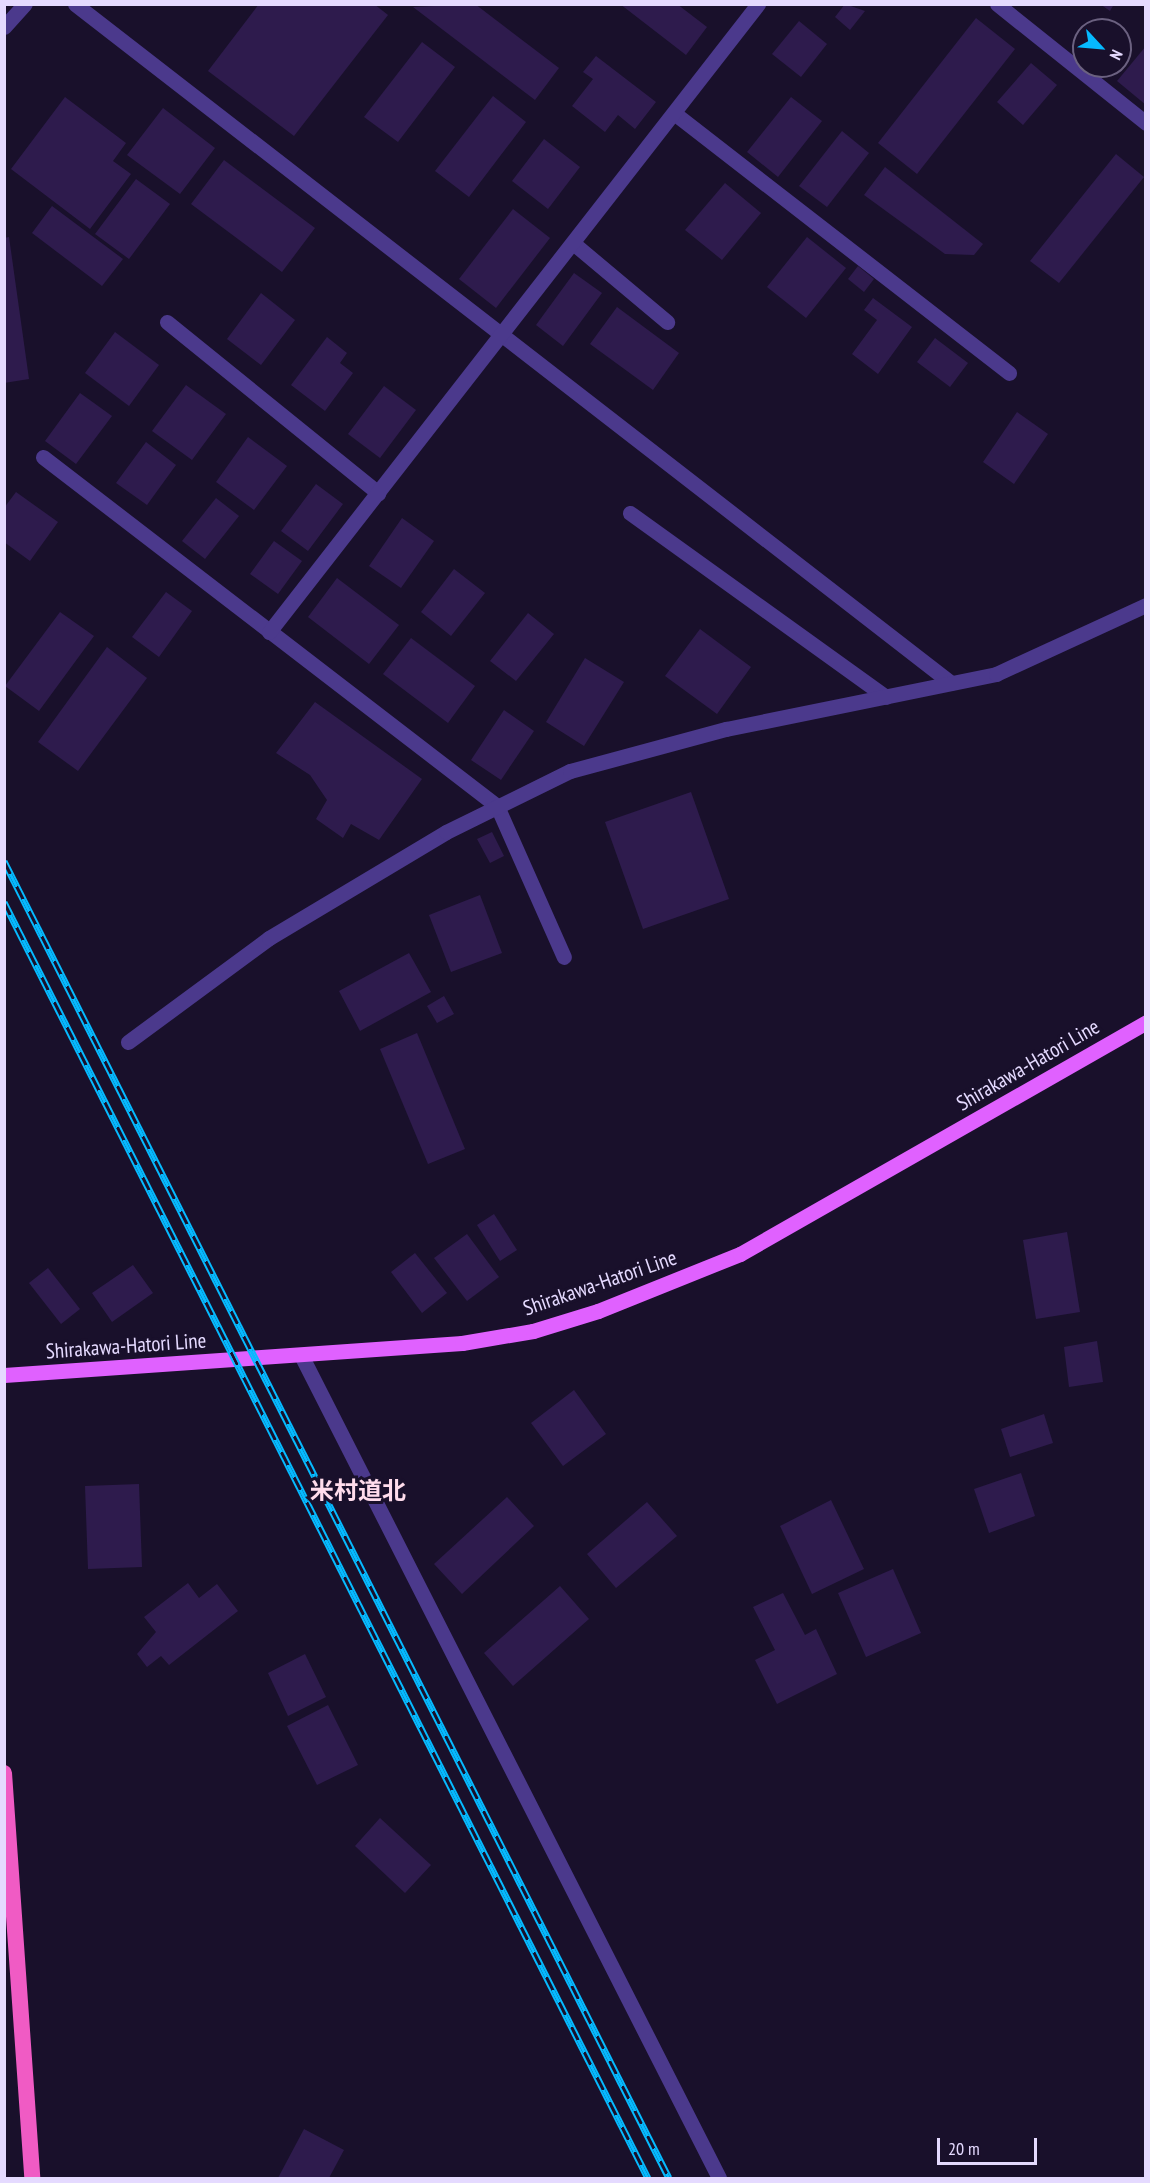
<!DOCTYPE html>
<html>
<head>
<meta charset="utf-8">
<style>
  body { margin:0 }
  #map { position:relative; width:1150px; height:2183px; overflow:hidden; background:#19102b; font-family:"PT Sans Narrow","Noto Sans JP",sans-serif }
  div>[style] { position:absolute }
  .building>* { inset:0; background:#2e1b4d }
  .minor>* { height:15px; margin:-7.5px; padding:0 7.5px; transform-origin:7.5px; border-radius:7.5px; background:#4b398c }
  .primary>* { height:15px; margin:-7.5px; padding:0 7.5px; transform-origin:7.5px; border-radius:7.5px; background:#e061ff }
  .trunk>* { height:16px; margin:-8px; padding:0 8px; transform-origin:8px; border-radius:8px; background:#f05bc4 }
  .rail>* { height:7px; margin-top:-3.5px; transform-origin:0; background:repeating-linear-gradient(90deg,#19102b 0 14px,#06baff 0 28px); box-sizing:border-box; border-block:2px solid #06baff }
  span { translate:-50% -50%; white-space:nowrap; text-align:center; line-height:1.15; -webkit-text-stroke:6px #19102b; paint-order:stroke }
  .street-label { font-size:21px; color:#e5daff }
  .quarter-label { font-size:24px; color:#ffdcec; font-weight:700 }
  .frame { position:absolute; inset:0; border:6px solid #e5daff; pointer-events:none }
  .north { position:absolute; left:1072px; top:18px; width:60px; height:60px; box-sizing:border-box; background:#19102b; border:2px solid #6b6180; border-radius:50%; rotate:116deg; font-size:16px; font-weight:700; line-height:24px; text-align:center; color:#e5daff }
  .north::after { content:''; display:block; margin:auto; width:21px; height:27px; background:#06baff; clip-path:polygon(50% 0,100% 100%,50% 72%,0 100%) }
  .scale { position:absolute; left:937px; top:2138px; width:100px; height:27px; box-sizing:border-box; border:3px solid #e5daff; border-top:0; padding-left:8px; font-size:18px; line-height:21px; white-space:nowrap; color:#e5daff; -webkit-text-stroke:4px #19102b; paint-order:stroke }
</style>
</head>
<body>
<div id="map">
  <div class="building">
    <i style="clip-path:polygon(259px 4px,374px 4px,388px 15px,294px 136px,208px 71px)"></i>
    <i style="clip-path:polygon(475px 4px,559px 68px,535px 100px,413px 7px)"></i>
    <i style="clip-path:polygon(620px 4px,677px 4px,707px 27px,686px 55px)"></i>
    <i style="clip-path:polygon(845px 4px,865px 11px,850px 30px,835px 17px)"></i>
    <i style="clip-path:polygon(1100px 4px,1114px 4px,1110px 11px)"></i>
    <i style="clip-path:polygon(976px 18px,1015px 49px,917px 174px,878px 143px)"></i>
    <i style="clip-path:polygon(799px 21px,827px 44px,801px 77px,772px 54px)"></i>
    <i style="clip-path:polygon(422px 42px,455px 67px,398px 142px,364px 117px)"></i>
    <i style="clip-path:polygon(1146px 46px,1146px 105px,1117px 81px)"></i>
    <i style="clip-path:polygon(596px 56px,656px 102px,635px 129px,618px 115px,605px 132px,572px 106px,593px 79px,583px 72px)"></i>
    <i style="clip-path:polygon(1031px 63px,1057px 85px,1023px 125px,997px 102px)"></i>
    <i style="clip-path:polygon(493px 96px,526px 122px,469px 197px,435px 171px)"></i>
    <i style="clip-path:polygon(65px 97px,126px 143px,113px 161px,131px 174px,90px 229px,11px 169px)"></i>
    <i style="clip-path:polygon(791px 97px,822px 121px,778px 177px,747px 152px)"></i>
    <i style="clip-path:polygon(163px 108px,215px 148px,180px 194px,127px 155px)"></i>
    <i style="clip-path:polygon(842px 131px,869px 153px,827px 207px,799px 186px)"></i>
    <i style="clip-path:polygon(544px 139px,580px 167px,548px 209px,512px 181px)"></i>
    <i style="clip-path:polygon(1116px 154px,1144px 177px,1059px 283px,1030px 261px)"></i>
    <i style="clip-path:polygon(224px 160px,315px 228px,282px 272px,191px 204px)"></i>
    <i style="clip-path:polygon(885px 167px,983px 244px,974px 255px,945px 254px,864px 195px)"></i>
    <i style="clip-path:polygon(136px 179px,170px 204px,129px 259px,95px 234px)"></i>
    <i style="clip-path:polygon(725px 183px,761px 213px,722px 260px,685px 230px)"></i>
    <i style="clip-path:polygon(52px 206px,123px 259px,102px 286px,32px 233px)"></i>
    <i style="clip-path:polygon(513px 209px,550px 238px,496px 308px,459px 279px)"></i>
    <i style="clip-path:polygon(9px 237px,29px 379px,4px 383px,4px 238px)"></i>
    <i style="clip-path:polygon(807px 237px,846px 268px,806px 318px,767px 287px)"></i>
    <i style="clip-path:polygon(858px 266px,874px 279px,864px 292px,848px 279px)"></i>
    <i style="clip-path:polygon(574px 273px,602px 293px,563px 346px,536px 325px)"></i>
    <i style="clip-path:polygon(261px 293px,295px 320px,261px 365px,227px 339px)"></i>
    <i style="clip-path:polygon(873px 298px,912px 327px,878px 374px,852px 354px,877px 320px,864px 310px)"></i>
    <i style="clip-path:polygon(617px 307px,679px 353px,653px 390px,590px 344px)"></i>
    <i style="clip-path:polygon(115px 332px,159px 365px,129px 406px,85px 373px)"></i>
    <i style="clip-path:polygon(327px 337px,347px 353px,340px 363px,353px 373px,325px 411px,291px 385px)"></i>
    <i style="clip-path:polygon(935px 338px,968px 363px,950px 387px,917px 362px)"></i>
    <i style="clip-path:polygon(186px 385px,226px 414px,192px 460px,152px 431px)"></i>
    <i style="clip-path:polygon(384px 386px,416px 410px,380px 458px,348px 434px)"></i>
    <i style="clip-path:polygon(80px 393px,112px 416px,76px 464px,45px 441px)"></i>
    <i style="clip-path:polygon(1017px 412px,1048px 434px,1014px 484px,983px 462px)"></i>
    <i style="clip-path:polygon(248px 437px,287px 466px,254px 510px,216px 482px)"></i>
    <i style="clip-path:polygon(146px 442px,176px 465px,147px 505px,116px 483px)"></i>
    <i style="clip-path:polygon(316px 484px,343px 504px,308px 551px,281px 531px)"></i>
    <i style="clip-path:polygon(16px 492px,58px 522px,30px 561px,4px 542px,4px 508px)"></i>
    <i style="clip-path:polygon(216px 498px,239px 516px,205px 559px,182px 541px)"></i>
    <i style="clip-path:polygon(402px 518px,434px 541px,401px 588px,369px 566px)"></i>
    <i style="clip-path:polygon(274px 541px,302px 561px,278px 594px,250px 574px)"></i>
    <i style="clip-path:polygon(454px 569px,485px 593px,451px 636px,421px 612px)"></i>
    <i style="clip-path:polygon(337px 578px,399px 625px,369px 664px,308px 617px)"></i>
    <i style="clip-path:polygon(166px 592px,192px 611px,159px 657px,132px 637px)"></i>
    <i style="clip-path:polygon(60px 612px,94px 636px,39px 711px,5px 686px)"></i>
    <i style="clip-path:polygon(528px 613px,554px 634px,516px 681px,490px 661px)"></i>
    <i style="clip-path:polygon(700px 629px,751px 667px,717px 714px,665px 676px)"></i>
    <i style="clip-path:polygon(411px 638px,475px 686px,448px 723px,383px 674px)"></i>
    <i style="clip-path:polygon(107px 647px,147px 678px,78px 771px,38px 742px)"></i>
    <i style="clip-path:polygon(585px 658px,624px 682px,584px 746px,546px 722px)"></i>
    <i style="clip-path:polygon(315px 702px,422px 779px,379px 840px,351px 824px,343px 838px,316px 819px,327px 800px,310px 775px,276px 753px)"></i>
    <i style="clip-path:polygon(504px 710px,534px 731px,501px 780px,471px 760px)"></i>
    <i style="clip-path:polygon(691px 792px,729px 899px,643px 929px,605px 822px)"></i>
    <i style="clip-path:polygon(492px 832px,504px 856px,490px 863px,477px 839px)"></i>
    <i style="clip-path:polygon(480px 895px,502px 953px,451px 972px,429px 915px)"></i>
    <i style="clip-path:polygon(409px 953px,431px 992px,360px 1031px,339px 991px)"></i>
    <i style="clip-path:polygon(444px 996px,454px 1014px,437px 1023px,427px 1006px)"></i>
    <i style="clip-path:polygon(417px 1033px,465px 1149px,428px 1164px,380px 1049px)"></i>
    <i style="clip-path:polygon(494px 1214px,517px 1250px,500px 1261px,477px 1225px)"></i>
    <i style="clip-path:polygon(1067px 1232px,1080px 1312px,1036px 1319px,1023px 1240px)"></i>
    <i style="clip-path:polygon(467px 1234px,499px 1277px,467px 1301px,434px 1258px)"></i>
    <i style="clip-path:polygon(415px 1253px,447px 1293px,422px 1313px,391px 1272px)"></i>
    <i style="clip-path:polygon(133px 1265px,153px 1293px,112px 1322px,92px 1293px)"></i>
    <i style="clip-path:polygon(48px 1268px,80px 1309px,61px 1324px,29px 1283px)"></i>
    <i style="clip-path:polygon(1097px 1341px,1103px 1382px,1069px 1387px,1064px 1347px)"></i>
    <i style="clip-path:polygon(574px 1390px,606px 1434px,563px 1466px,531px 1423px)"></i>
    <i style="clip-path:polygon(1044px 1414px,1053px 1443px,1010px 1457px,1001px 1429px)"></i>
    <i style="clip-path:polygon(1021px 1473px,1035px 1516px,989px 1533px,974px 1489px)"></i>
    <i style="clip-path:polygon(139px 1484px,142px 1567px,88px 1569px,85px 1486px)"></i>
    <i style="clip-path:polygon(507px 1497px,534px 1526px,462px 1594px,434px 1564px)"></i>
    <i style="clip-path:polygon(831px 1500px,864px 1569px,812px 1594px,780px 1526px)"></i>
    <i style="clip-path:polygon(647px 1502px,677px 1536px,616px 1588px,587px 1554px)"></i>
    <i style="clip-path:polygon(893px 1569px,921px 1633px,866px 1657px,838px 1593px)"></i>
    <i style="clip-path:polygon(188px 1583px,199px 1598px,217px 1584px,238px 1611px,169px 1665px,161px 1656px,147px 1667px,137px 1654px,156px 1632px,144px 1617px)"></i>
    <i style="clip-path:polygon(560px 1586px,589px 1619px,513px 1686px,484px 1653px)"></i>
    <i style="clip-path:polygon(783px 1593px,805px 1635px,816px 1629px,837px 1674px,777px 1704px,755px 1660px,775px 1650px,753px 1607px)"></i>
    <i style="clip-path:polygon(305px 1654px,326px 1697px,288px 1716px,268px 1673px)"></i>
    <i style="clip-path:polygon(328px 1705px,358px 1765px,317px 1785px,287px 1726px)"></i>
    <i style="clip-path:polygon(380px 1818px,431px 1865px,405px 1893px,355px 1846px)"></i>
    <i style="clip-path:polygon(304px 2129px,344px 2150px,329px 2178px,278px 2178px)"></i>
  </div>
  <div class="minor">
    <i style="left:75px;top:4px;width:1108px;rotate:37.78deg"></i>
    <i style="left:997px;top:4px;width:191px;rotate:38.6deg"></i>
    <i style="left:4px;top:27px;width:31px;rotate:-48deg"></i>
    <i style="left:674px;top:113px;width:424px;rotate:37.8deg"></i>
    <i style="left:573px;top:243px;width:123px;rotate:40deg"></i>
    <i style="left:167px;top:322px;width:272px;rotate:39deg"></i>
    <i style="left:43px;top:457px;width:573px;rotate:37.55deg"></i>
    <i style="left:497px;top:806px;width:165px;rotate:66.1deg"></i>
    <i style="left:630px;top:513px;width:315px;rotate:35.7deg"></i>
    <i style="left:269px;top:632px;width:796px;rotate:-52.09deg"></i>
    <i style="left:128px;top:1042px;width:175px;rotate:-36.4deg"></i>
    <i style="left:269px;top:938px;width:206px;rotate:-30.9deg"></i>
    <i style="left:446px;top:832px;width:138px;rotate:-26.2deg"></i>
    <i style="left:570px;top:771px;width:162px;rotate:-15.1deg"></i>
    <i style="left:726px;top:729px;width:276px;rotate:-11.5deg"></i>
    <i style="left:996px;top:674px;width:165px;rotate:-24.7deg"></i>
    <i style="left:301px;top:1355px;width:923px;rotate:63.07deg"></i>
  </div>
  <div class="primary">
    <i style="left:4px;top:1375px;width:459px;rotate:-4deg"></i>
    <i style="left:462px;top:1343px;width:72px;rotate:-9.6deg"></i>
    <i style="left:533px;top:1331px;width:68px;rotate:-17.1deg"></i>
    <i style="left:598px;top:1311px;width:153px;rotate:-21.9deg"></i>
    <i style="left:740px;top:1254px;width:468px;rotate:-29.7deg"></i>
  </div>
  <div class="trunk">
    <i style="left:4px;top:1773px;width:406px;rotate:86deg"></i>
  </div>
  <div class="rail">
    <i style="left:4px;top:861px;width:1475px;rotate:63.21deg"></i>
    <i style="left:4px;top:902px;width:1429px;rotate:63.22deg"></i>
  </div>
  <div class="street-label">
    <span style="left:1028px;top:1065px;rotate:-30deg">Shirakawa-Hatori Line</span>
    <span style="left:600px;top:1283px;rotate:-19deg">Shirakawa-Hatori Line</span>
    <span style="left:126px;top:1346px;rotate:-4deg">Shirakawa-Hatori Line</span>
  </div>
  <div class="quarter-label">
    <span style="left:358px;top:1491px">米村道北</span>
  </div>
  <div class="frame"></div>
  <div class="north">N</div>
  <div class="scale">20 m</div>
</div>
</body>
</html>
